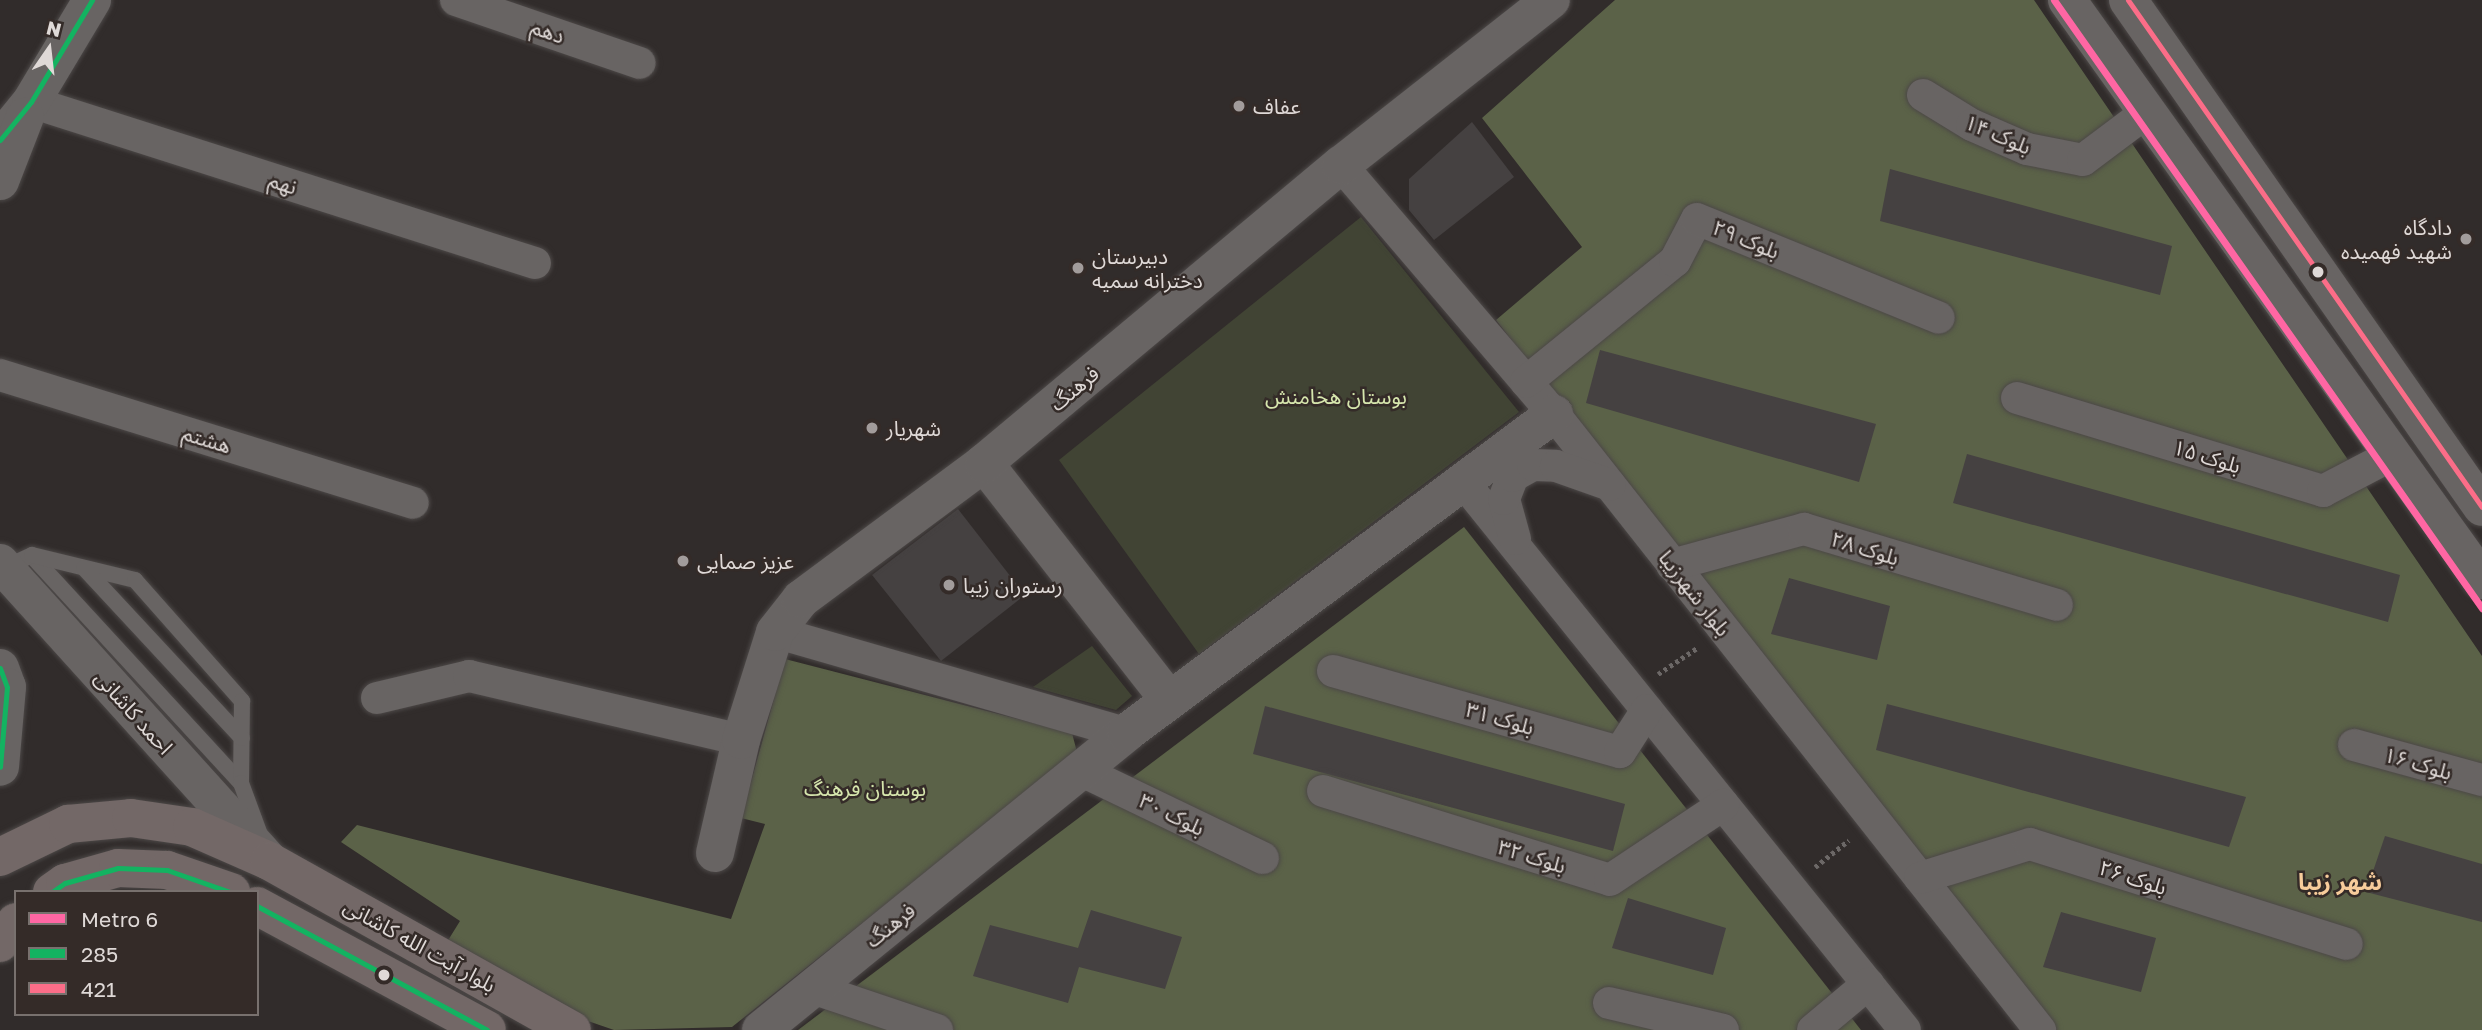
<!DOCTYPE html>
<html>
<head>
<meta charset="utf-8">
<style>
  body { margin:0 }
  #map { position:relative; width:2482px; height:1030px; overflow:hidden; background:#312c2b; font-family:"Golos Text","Noto Sans Arabic",sans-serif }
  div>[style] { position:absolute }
  .green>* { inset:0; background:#414434 }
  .forest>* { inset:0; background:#5b6248 }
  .building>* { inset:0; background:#454141 }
  .path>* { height:4.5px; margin-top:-2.25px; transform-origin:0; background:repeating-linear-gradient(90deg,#6c6867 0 3.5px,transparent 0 7px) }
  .roads { filter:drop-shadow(0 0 2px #4c4847) drop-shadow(0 0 2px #4c4847) }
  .lane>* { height:16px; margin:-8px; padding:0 8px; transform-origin:8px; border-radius:8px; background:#686463 }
  .street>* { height:32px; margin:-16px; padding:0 16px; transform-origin:16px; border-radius:16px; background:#686463 }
  .secondary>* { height:38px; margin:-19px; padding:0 19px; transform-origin:19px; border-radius:19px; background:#686463 }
  .primary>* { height:38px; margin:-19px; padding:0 19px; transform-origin:19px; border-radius:19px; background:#736867 }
  .bus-1>* { height:5px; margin:-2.5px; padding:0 2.5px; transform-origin:2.5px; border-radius:2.5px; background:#13b361 }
  .bus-2>* { height:5px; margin:-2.5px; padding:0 2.5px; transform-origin:2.5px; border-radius:2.5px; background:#fb6d88 }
  .metro-1>* { height:7px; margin:-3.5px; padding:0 3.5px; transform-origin:3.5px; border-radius:3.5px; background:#ff66a3 }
  .dots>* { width:19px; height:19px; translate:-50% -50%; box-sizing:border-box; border:4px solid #342b28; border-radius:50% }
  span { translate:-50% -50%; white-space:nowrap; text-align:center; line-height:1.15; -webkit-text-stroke:5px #342b28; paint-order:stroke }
  .street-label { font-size:21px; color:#dfd9d7 }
  .poi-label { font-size:21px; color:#dfd9d7 }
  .left { translate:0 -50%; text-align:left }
  .right { translate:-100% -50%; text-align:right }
  .park-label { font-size:21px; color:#d6e6ad }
  .neighbourhood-label { font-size:23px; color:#f7cc9b; font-weight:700 }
  .legend { position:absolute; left:14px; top:890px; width:245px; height:126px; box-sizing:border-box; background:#342b28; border:2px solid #78716e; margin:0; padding:9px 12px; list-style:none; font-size:21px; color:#dfd9d7 }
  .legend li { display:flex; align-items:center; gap:14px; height:35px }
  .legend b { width:35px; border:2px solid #78716e }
  .north { position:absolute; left:14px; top:14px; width:70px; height:70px; -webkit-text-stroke:5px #342b28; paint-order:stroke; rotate:14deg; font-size:19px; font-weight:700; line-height:28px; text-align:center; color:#dfd9d7 }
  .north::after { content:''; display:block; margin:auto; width:24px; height:32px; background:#dfd9d7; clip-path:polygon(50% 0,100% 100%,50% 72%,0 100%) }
</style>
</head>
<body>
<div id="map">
  <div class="green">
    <i style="clip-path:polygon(1361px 217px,1519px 412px,1199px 654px,1059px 460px)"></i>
    <i style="clip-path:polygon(1092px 646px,1132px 696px,1116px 710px,1033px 687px)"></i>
  </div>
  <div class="forest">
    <i style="clip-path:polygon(1615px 0,2034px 0,2482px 656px,2482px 1030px,2044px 1030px,1496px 320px,1582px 247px,1482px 118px)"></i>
    <i style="clip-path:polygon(1464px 527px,1861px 1030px,798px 1030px)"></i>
    <i style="clip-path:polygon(785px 659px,1072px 733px,1077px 752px,732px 1027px,614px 1030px,582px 1019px,447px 942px,460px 921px,341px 842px,357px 825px,731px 919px,765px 824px,741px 818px)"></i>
  </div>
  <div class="building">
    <i style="clip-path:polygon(1472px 122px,1514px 177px,1434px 240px,1409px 210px,1409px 179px)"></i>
    <i style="clip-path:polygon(1890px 169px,2172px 246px,2160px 295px,1880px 221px)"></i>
    <i style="clip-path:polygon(1600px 350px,1876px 424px,1859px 482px,1586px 403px)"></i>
    <i style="clip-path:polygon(1967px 454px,2400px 575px,2388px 622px,1953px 503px)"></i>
    <i style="clip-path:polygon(958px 509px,1025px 595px,941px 661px,872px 575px)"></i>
    <i style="clip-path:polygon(1789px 578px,1890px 606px,1877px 660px,1771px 634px)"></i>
    <i style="clip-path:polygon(1887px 704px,2246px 797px,2229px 847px,1876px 750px)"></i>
    <i style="clip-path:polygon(1265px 706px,1625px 804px,1613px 851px,1253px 754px)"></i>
    <i style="clip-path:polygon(2385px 836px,2482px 864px,2482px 922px,2366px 892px)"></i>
    <i style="clip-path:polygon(1628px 898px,1726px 928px,1713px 975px,1612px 948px)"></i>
    <i style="clip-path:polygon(1091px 910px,1182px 937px,1165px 989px,1079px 967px,1068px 1003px,973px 976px,990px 925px,1078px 948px)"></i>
    <i style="clip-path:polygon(2061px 912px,2156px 938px,2141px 992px,2043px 967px)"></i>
  </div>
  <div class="path">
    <i style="left:1658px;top:674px;width:47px;rotate:-33.7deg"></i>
    <i style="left:1815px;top:867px;width:43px;rotate:-38.5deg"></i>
  </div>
  <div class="roads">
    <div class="lane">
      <i style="left:32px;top:556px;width:309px;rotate:47.4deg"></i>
      <i style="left:4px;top:568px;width:31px;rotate:-25deg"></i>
      <i style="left:32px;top:555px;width:106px;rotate:13.6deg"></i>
      <i style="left:135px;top:580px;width:162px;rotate:48.5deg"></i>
      <i style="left:242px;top:701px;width:82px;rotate:90.7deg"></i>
      <i style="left:241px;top:783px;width:52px;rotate:69.8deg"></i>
      <i style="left:84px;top:568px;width:232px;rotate:47.1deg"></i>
    </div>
    <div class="street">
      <i style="left:456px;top:0;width:194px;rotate:18.9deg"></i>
      <i style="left:1923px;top:95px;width:57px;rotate:31.5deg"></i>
      <i style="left:1972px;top:125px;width:60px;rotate:23.6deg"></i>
      <i style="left:2027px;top:149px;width:57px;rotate:11.1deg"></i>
      <i style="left:2083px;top:160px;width:80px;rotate:-36.9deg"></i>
      <i style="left:31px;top:102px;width:529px;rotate:17.72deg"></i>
      <i style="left:1341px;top:165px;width:328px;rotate:49.5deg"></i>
      <i style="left:1554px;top:414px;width:785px;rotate:51.73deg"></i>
      <i style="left:0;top:375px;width:432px;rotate:17.2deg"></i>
      <i style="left:1526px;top:382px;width:192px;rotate:-39.1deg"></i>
      <i style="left:1675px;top:261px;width:47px;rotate:-62.4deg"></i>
      <i style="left:1697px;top:219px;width:261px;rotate:22.2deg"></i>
      <i style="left:2017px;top:398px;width:320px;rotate:16.9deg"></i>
      <i style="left:2323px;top:491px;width:78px;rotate:-27.6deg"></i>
      <i style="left:1465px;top:484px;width:701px;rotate:51.14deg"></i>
      <i style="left:1515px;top:539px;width:41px;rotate:-105.4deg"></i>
      <i style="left:1504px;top:499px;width:25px;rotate:-69deg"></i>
      <i style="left:1513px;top:476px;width:23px;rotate:-29deg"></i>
      <i style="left:1533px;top:465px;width:23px;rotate:2deg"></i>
      <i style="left:1556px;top:466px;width:57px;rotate:19.4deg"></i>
      <i style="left:1672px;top:565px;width:137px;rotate:-15.3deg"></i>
      <i style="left:1804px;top:529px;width:264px;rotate:16.7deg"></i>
      <i style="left:775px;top:632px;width:365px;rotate:16.1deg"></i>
      <i style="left:1333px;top:671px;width:298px;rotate:15.8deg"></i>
      <i style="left:1620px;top:752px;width:50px;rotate:-57.3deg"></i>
      <i style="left:377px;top:698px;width:95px;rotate:-13.4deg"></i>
      <i style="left:469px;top:676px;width:279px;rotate:13.2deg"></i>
      <i style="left:2354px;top:745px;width:133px;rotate:15.3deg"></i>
      <i style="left:1080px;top:770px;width:203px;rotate:25.7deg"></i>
      <i style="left:1323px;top:791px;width:300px;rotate:17.2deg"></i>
      <i style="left:1610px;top:880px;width:136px;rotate:-33.6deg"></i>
      <i style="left:1920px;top:878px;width:115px;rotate:-17.2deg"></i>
      <i style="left:2030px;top:844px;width:332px;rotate:17.5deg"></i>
      <i style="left:812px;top:988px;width:132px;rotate:18.6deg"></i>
      <i style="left:1609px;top:1003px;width:117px;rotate:13.3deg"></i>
      <i style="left:1813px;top:1030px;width:72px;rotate:-39.9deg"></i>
    </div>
    <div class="secondary">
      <i style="left:2067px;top:0;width:713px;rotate:54.42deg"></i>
      <i style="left:2128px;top:0;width:618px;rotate:55.08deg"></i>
      <i style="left:0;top:140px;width:49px;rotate:-50.8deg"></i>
      <i style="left:31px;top:102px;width:119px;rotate:-59.1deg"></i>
      <i style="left:0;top:181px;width:69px;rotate:-68.7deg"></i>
      <i style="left:984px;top:463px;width:301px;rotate:52deg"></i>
      <i style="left:0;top:563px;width:401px;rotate:47.9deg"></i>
      <i style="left:0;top:668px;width:20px;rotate:70deg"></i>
      <i style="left:7px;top:687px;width:80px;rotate:95deg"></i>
      <i style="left:715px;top:853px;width:116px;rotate:-77deg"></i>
      <i style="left:741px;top:740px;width:113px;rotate:-72.5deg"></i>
      <i style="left:775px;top:632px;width:42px;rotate:-51.8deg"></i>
      <i style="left:801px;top:599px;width:228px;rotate:-36.6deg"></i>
      <i style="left:984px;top:463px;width:465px;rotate:-39.9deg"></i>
      <i style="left:1341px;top:165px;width:267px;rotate:-38.2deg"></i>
      <i style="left:761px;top:1030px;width:471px;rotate:-39.1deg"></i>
      <i style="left:1126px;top:733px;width:534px;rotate:-36.7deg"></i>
    </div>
    <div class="primary">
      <i style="left:0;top:857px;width:76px;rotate:-25.9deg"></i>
      <i style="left:68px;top:824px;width:63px;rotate:-5.4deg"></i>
      <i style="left:131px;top:818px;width:62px;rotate:8.4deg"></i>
      <i style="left:192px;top:827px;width:84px;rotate:23.8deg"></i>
      <i style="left:269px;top:861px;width:347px;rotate:29.2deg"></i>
      <i style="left:52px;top:892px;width:16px;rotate:-35deg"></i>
      <i style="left:65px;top:883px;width:55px;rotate:-15.8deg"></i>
      <i style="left:118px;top:868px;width:49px;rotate:2.3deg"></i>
      <i style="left:167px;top:870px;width:68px;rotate:19deg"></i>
      <i style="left:257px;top:906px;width:261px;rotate:28.3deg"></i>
      <i style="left:0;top:943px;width:26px;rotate:-53deg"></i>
    </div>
  </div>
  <div class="bus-1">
    <i style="left:0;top:140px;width:49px;rotate:-50.8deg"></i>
    <i style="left:31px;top:102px;width:119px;rotate:-59.1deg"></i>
    <i style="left:0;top:668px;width:20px;rotate:70deg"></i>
    <i style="left:7px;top:687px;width:80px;rotate:95deg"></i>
    <i style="left:52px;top:892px;width:16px;rotate:-35deg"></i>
    <i style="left:65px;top:883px;width:55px;rotate:-15.8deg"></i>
    <i style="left:118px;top:868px;width:49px;rotate:2.3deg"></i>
    <i style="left:167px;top:870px;width:67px;rotate:19.2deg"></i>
    <i style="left:257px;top:906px;width:261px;rotate:28.3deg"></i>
  </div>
  <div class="bus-2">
    <i style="left:2128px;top:0;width:618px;rotate:55.08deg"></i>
  </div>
  <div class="metro-1">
    <i style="left:2054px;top:0;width:744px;rotate:54.86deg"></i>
  </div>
  <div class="dots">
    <i style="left:1239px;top:106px;background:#a29c9b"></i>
    <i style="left:2466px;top:239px;background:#a29c9b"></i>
    <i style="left:1078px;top:268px;background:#a29c9b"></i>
    <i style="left:2318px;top:272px;background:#dfd9d7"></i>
    <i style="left:872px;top:428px;background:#a29c9b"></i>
    <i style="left:683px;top:561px;background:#a29c9b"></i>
    <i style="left:949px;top:585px;background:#a29c9b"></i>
    <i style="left:384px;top:975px;background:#dfd9d7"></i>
  </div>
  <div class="street-label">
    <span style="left:548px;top:31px;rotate:19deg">دهم</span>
    <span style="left:1998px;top:134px;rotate:23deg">بلوک ۱۴</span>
    <span style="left:283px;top:183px;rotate:18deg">نهم</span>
    <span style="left:1746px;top:239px;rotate:22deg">بلوک ۲۹</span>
    <span style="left:1074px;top:388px;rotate:-40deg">فرهنگ</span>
    <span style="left:207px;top:439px;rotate:17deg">هشتم</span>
    <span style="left:2207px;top:456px;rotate:17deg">بلوک ۱۵</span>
    <span style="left:1865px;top:548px;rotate:17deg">بلوک ۲۸</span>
    <span style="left:1695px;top:593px;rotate:52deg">بلوار شهرزیبا</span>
    <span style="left:134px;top:712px;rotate:48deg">احمد کاشانی</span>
    <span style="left:1500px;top:718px;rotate:16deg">بلوک ۳۱</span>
    <span style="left:2418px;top:763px;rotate:16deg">بلوک ۱۶</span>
    <span style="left:1172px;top:814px;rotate:26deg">بلوک ۳۰</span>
    <span style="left:1532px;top:856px;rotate:17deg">بلوک ۳۲</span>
    <span style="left:2133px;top:877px;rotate:18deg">بلوک ۲۶</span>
    <span style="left:890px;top:925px;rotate:-39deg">فرهنگ</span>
    <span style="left:420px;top:945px;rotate:29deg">بلوار آیت الله کاشانی</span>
  </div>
  <div class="poi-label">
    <span class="left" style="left:1253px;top:106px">عفاف</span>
    <span class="right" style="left:2452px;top:239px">دادگاه<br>شهید فهمیده</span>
    <span class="left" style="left:1092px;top:268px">دبیرستان<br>دخترانه سمیه</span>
    <span class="left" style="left:886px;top:428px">شهریار</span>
    <span class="left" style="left:697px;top:561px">عزیز صمایی</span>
    <span class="left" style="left:963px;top:585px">رستوران زیبا</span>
  </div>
  <div class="park-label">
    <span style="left:1336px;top:396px">بوستان هخامنش</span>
    <span style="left:865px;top:788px">بوستان فرهنگ</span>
  </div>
  <div class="neighbourhood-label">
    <span style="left:2340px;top:881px">شهر زیبا</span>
  </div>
  <ul class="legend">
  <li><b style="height:9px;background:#ff66a3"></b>Metro 6</li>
  <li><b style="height:9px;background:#13b361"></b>285</li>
  <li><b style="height:9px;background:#fb6d88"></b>421</li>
  </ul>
  <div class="north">N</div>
</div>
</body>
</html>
